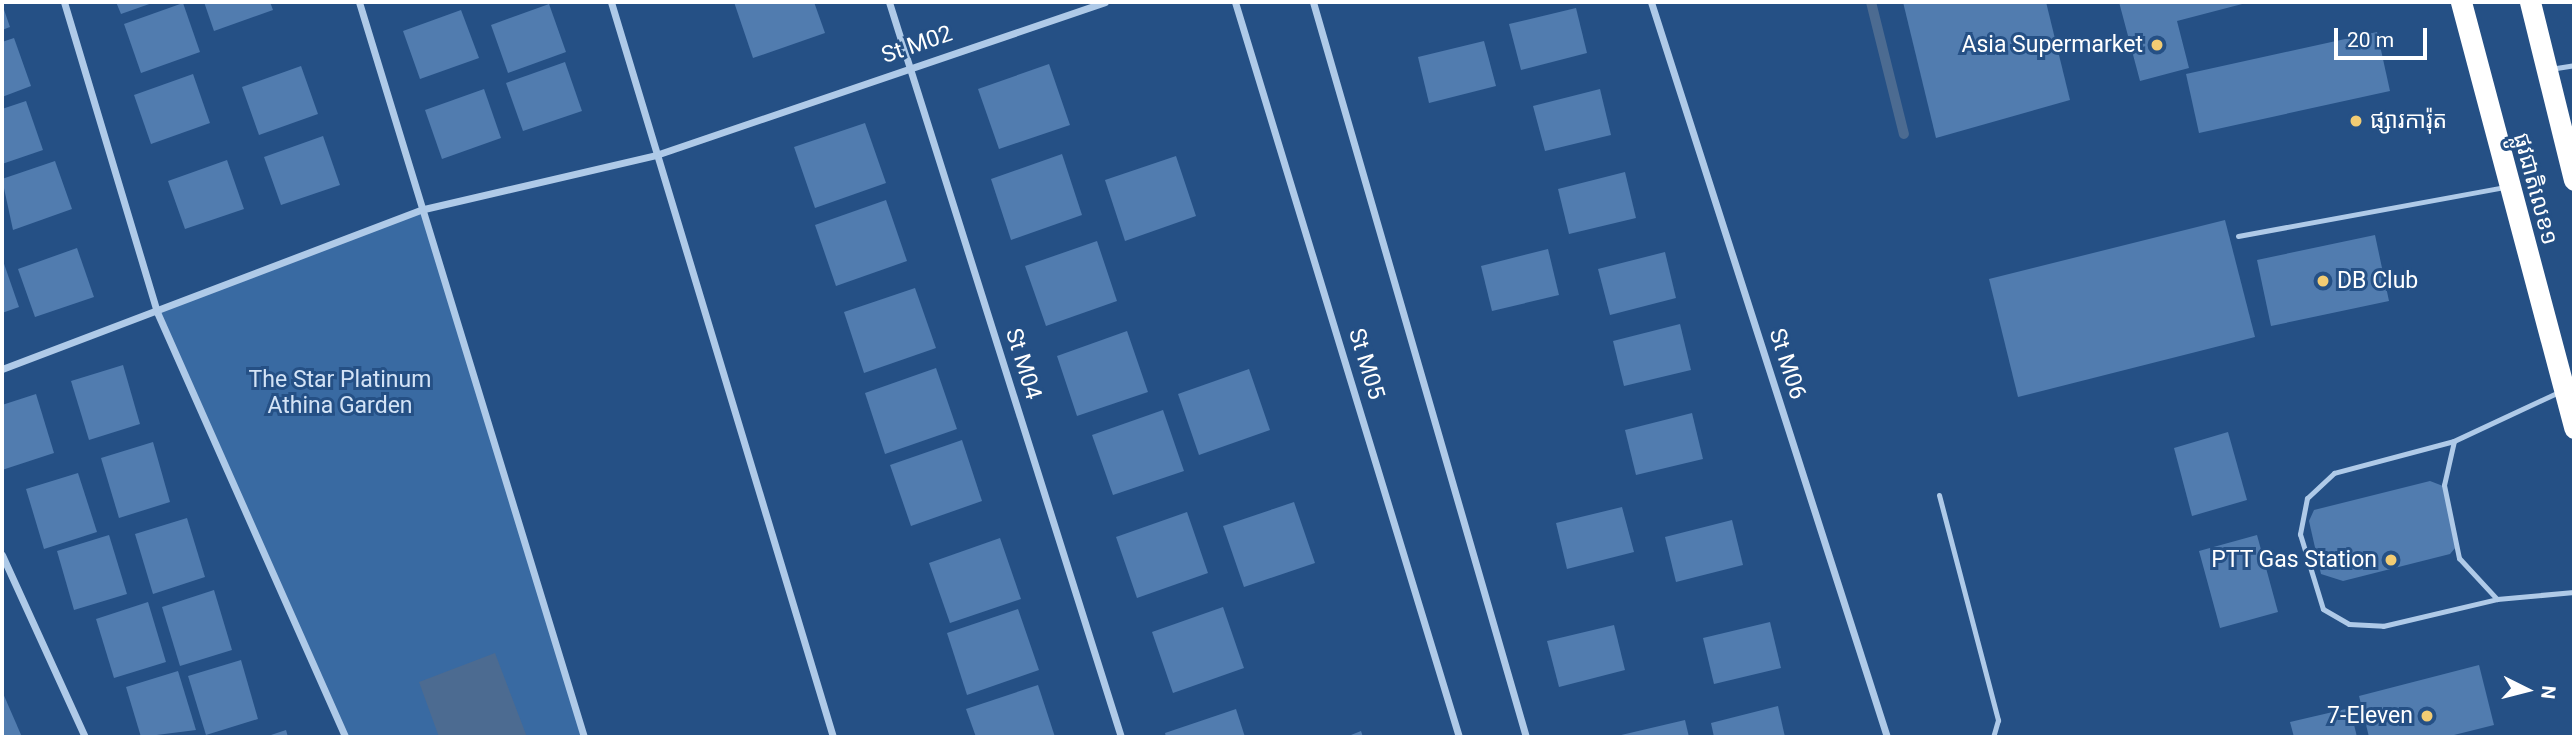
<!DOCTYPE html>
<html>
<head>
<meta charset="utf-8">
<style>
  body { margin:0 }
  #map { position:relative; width:2576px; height:739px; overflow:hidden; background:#255085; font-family:Roboto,"Noto Sans Khmer",sans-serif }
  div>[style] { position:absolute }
  .green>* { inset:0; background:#396aa2 }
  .water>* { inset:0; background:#4c6b91 }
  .stream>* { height:10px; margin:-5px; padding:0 5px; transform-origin:5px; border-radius:5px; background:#4c6b91 }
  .building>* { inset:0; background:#517caf }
  .lane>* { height:5px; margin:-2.5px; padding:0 2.5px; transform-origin:2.5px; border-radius:2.5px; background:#afcae8 }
  .street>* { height:7px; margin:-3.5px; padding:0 3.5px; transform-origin:3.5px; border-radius:3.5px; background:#afcae8 }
  .highway>* { height:21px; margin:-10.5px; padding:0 10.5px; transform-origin:10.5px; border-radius:10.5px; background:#fff }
  .dots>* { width:19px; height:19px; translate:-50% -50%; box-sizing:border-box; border:4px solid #255085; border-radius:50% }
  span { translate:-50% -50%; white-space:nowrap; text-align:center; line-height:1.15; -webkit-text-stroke:6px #255085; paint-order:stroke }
  .street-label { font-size:23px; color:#fff }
  .poi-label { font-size:23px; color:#fff }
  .right { translate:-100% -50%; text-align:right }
  .left { translate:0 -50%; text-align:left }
  .park-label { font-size:23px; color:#d3e3f6 }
  .frame { position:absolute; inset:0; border:4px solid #fff; pointer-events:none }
  .north { position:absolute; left:2492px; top:655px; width:70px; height:70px; -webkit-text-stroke:5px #255085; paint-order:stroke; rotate:96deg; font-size:19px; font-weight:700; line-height:28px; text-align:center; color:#fff }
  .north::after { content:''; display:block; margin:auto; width:24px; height:32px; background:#fff; clip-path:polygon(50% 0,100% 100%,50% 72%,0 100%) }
  .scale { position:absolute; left:2334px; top:28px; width:93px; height:32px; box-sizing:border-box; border:4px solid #fff; border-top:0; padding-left:9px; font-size:21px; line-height:24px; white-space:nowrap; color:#fff; -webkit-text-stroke:5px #255085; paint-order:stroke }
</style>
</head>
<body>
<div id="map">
  <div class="green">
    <i style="clip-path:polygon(424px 209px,584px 737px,345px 737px,157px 312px)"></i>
  </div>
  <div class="water">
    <i style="clip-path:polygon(495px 653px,527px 737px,439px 737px,419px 682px)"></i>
  </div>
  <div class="stream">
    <i style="left:1871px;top:2px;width:136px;rotate:76deg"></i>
  </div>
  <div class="building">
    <i style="clip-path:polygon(116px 2px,155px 2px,121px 14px)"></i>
    <i style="clip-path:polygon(204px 2px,270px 2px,273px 10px,214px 31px)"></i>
    <i style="clip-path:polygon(734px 2px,814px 2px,825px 33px,753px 58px)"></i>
    <i style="clip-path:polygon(1903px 2px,2046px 2px,2070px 100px,1936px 138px)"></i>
    <i style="clip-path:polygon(2119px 2px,2246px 2px,2246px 3px,2177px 21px,2189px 68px,2140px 81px)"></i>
    <i style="clip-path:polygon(183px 3px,200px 52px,141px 73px,124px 24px)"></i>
    <i style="clip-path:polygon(2px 4px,10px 27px,2px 30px)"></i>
    <i style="clip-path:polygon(549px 4px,566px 52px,508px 73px,491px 25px)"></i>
    <i style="clip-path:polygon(1576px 8px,1587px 53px,1521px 70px,1509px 24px)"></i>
    <i style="clip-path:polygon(461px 10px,479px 58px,420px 79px,403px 31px)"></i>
    <i style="clip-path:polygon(2377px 32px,2390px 91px,2199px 133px,2186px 74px)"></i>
    <i style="clip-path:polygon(14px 38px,31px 86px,2px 97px,2px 42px)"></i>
    <i style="clip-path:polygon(1484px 41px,1496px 86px,1429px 103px,1418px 57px)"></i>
    <i style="clip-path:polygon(565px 62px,582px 111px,523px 131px,506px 83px)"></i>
    <i style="clip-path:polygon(1049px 64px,1070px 125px,999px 149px,978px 89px)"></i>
    <i style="clip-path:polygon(301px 66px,318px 114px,259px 135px,242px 87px)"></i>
    <i style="clip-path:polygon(193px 74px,210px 123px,151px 144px,134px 95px)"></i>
    <i style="clip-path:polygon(484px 89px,501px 138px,442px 159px,425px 110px)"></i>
    <i style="clip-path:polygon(1600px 89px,1611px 135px,1545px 151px,1533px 106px)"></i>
    <i style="clip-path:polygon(26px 101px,43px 150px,2px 164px,2px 109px)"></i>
    <i style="clip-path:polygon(865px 123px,886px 183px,815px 208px,794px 147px)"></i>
    <i style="clip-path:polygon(323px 136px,340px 185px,281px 205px,264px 157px)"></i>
    <i style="clip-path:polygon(1062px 154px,1082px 215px,1011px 240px,991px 179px)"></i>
    <i style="clip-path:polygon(1176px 156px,1196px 216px,1125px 241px,1105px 180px)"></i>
    <i style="clip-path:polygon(227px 160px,244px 209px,185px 229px,168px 181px)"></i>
    <i style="clip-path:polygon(55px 161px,72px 209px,13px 230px,2px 179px)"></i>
    <i style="clip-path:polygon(1625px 172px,1636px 218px,1569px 234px,1558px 189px)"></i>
    <i style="clip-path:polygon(886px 200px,907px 261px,836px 286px,815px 225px)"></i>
    <i style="clip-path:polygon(2225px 220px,2255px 337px,2018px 397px,1989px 279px)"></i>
    <i style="clip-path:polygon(2375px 235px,2389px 301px,2271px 326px,2257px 260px)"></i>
    <i style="clip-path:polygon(1097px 241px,1117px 301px,1046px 326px,1025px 266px)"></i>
    <i style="clip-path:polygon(77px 248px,94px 297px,35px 317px,18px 269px)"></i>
    <i style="clip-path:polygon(1548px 249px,1559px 295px,1492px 311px,1481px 266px)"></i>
    <i style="clip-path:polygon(1665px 252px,1676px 298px,1610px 315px,1598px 269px)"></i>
    <i style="clip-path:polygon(2px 258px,19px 307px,2px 313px)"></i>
    <i style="clip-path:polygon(915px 288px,936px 348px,864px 373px,844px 312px)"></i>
    <i style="clip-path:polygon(1680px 324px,1691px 370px,1624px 386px,1613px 341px)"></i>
    <i style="clip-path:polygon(1127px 331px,1148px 392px,1077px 416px,1057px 356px)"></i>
    <i style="clip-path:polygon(123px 365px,140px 424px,89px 440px,71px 381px)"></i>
    <i style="clip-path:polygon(936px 368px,957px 429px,885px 454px,865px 393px)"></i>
    <i style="clip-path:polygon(1249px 369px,1270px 430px,1199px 455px,1178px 394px)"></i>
    <i style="clip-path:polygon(36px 394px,54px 453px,2px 470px,2px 405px)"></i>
    <i style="clip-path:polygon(1163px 410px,1184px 471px,1113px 495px,1092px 435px)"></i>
    <i style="clip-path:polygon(1692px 413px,1703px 459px,1636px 475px,1625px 430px)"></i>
    <i style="clip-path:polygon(2228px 432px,2247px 500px,2192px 516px,2174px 448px)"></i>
    <i style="clip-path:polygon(962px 440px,982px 501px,911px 526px,890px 465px)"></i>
    <i style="clip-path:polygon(153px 442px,170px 502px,119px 518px,101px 458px)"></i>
    <i style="clip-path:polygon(78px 473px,97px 532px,44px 549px,26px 489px)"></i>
    <i style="clip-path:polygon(2430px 481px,2443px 486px,2456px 547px,2450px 554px,2343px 581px,2321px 574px,2309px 521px,2314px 510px)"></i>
    <i style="clip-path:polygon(1294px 502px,1315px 563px,1244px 587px,1223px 526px)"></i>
    <i style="clip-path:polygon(1622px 507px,1634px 552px,1567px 569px,1556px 523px)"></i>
    <i style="clip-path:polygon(1187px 512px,1208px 573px,1137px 598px,1116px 537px)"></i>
    <i style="clip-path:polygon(187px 518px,205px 577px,153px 594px,135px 534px)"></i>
    <i style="clip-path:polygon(1732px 520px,1743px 565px,1676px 582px,1665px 537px)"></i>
    <i style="clip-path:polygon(109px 535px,127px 594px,74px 610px,57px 551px)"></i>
    <i style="clip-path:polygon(2257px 535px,2278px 612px,2220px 628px,2199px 551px)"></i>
    <i style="clip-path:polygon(1000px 538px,1021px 599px,950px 623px,929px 563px)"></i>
    <i style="clip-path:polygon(214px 590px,232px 650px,180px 666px,162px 607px)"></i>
    <i style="clip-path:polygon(148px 602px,166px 662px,114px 678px,96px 619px)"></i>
    <i style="clip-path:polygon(1223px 607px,1244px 668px,1173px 693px,1152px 632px)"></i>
    <i style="clip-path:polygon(1018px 609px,1039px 670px,967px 695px,947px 633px)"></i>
    <i style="clip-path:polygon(1770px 622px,1781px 668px,1714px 684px,1703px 638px)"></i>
    <i style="clip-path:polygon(1614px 625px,1625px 670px,1559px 687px,1547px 641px)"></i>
    <i style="clip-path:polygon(241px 660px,258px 719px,206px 735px,188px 676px)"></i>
    <i style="clip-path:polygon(2479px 665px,2494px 725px,2446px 737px,2369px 737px,2359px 696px)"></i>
    <i style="clip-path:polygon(178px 671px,196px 730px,141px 737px,126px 687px)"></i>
    <i style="clip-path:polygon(1038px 685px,1055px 737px,976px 737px,966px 709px)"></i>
    <i style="clip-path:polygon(2px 691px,22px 737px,2px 737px)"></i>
    <i style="clip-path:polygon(1778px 706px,1785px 737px,1714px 737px,1711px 723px)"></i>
    <i style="clip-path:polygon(2350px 708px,2357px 737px,2294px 737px,2290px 722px)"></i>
    <i style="clip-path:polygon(1236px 709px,1245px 737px,1166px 737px,1165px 733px)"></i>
    <i style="clip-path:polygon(1685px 720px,1689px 737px,1618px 737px,1617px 736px)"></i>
    <i style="clip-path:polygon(286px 730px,288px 737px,265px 737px)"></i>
    <i style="clip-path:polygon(1361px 731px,1363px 737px,1346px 737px)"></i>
  </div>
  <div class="lane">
    <i style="left:2550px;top:69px;width:24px;rotate:-9deg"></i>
    <i style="left:2238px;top:236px;width:272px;rotate:-10.4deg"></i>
    <i style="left:2561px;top:391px;width:118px;rotate:155deg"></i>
    <i style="left:2454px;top:441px;width:124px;rotate:165.1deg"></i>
    <i style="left:2334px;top:473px;width:37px;rotate:137deg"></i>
    <i style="left:2307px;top:498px;width:37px;rotate:101deg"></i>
    <i style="left:2300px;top:534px;width:78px;rotate:73deg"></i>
    <i style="left:2323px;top:609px;width:30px;rotate:30deg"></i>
    <i style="left:2349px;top:624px;width:34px;rotate:3deg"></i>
    <i style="left:2383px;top:626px;width:117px;rotate:-13.3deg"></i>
    <i style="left:2497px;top:599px;width:77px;rotate:-5.2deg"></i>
    <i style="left:2454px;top:441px;width:45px;rotate:102.8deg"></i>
    <i style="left:2444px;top:485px;width:75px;rotate:78.4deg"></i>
    <i style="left:2459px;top:558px;width:56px;rotate:47.2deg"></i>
    <i style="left:1939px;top:495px;width:233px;rotate:75.3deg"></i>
    <i style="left:1998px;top:720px;width:18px;rotate:106deg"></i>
  </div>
  <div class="street">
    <i style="left:64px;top:2px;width:324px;rotate:73.3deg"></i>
    <i style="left:157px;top:312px;width:465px;rotate:66.1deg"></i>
    <i style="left:359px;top:2px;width:769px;rotate:72.98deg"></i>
    <i style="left:611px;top:2px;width:768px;rotate:73.19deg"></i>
    <i style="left:889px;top:2px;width:771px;rotate:72.48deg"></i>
    <i style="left:1235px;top:2px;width:768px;rotate:73.05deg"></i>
    <i style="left:1313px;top:2px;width:765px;rotate:73.84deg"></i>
    <i style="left:1651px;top:2px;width:772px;rotate:72.2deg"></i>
    <i style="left:2px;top:369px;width:451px;rotate:-20.8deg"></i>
    <i style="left:424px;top:209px;width:238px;rotate:-13.1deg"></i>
    <i style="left:656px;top:155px;width:474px;rotate:-18.8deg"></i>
    <i style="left:2px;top:555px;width:200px;rotate:65.5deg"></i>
  </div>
  <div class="highway">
    <i style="left:2461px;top:2px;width:441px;rotate:75.1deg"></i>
    <i style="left:2530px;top:2px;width:183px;rotate:76.1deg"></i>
  </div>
  <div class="dots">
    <i style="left:2157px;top:45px;background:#f2cc73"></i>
    <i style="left:2356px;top:121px;background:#f2cc73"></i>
    <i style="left:2323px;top:281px;background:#f2cc73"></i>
    <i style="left:2391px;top:560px;background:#f2cc73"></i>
    <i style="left:2427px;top:716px;background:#f2cc73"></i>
  </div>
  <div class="street-label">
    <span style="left:917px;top:45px;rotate:-19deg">St M02</span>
    <span style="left:2535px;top:189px;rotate:75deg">ផ្លូវជាតិលេខ១</span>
    <span style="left:1023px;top:364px;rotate:73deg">St M04</span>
    <span style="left:1366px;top:364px;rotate:73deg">St M05</span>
    <span style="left:1787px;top:364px;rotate:72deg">St M06</span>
  </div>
  <div class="poi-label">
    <span class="right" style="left:2143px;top:45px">Asia Supermarket</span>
    <span class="left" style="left:2370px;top:121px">ផ្សារការ៉ុត</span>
    <span class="left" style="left:2337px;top:281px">DB Club</span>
    <span class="right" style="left:2377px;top:560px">PTT Gas Station</span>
    <span class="right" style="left:2413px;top:716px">7-Eleven</span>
  </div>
  <div class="park-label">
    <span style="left:340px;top:393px">The Star Platinum<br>Athina Garden</span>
  </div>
  <div class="frame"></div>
  <div class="north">N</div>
  <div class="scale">20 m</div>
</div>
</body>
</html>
